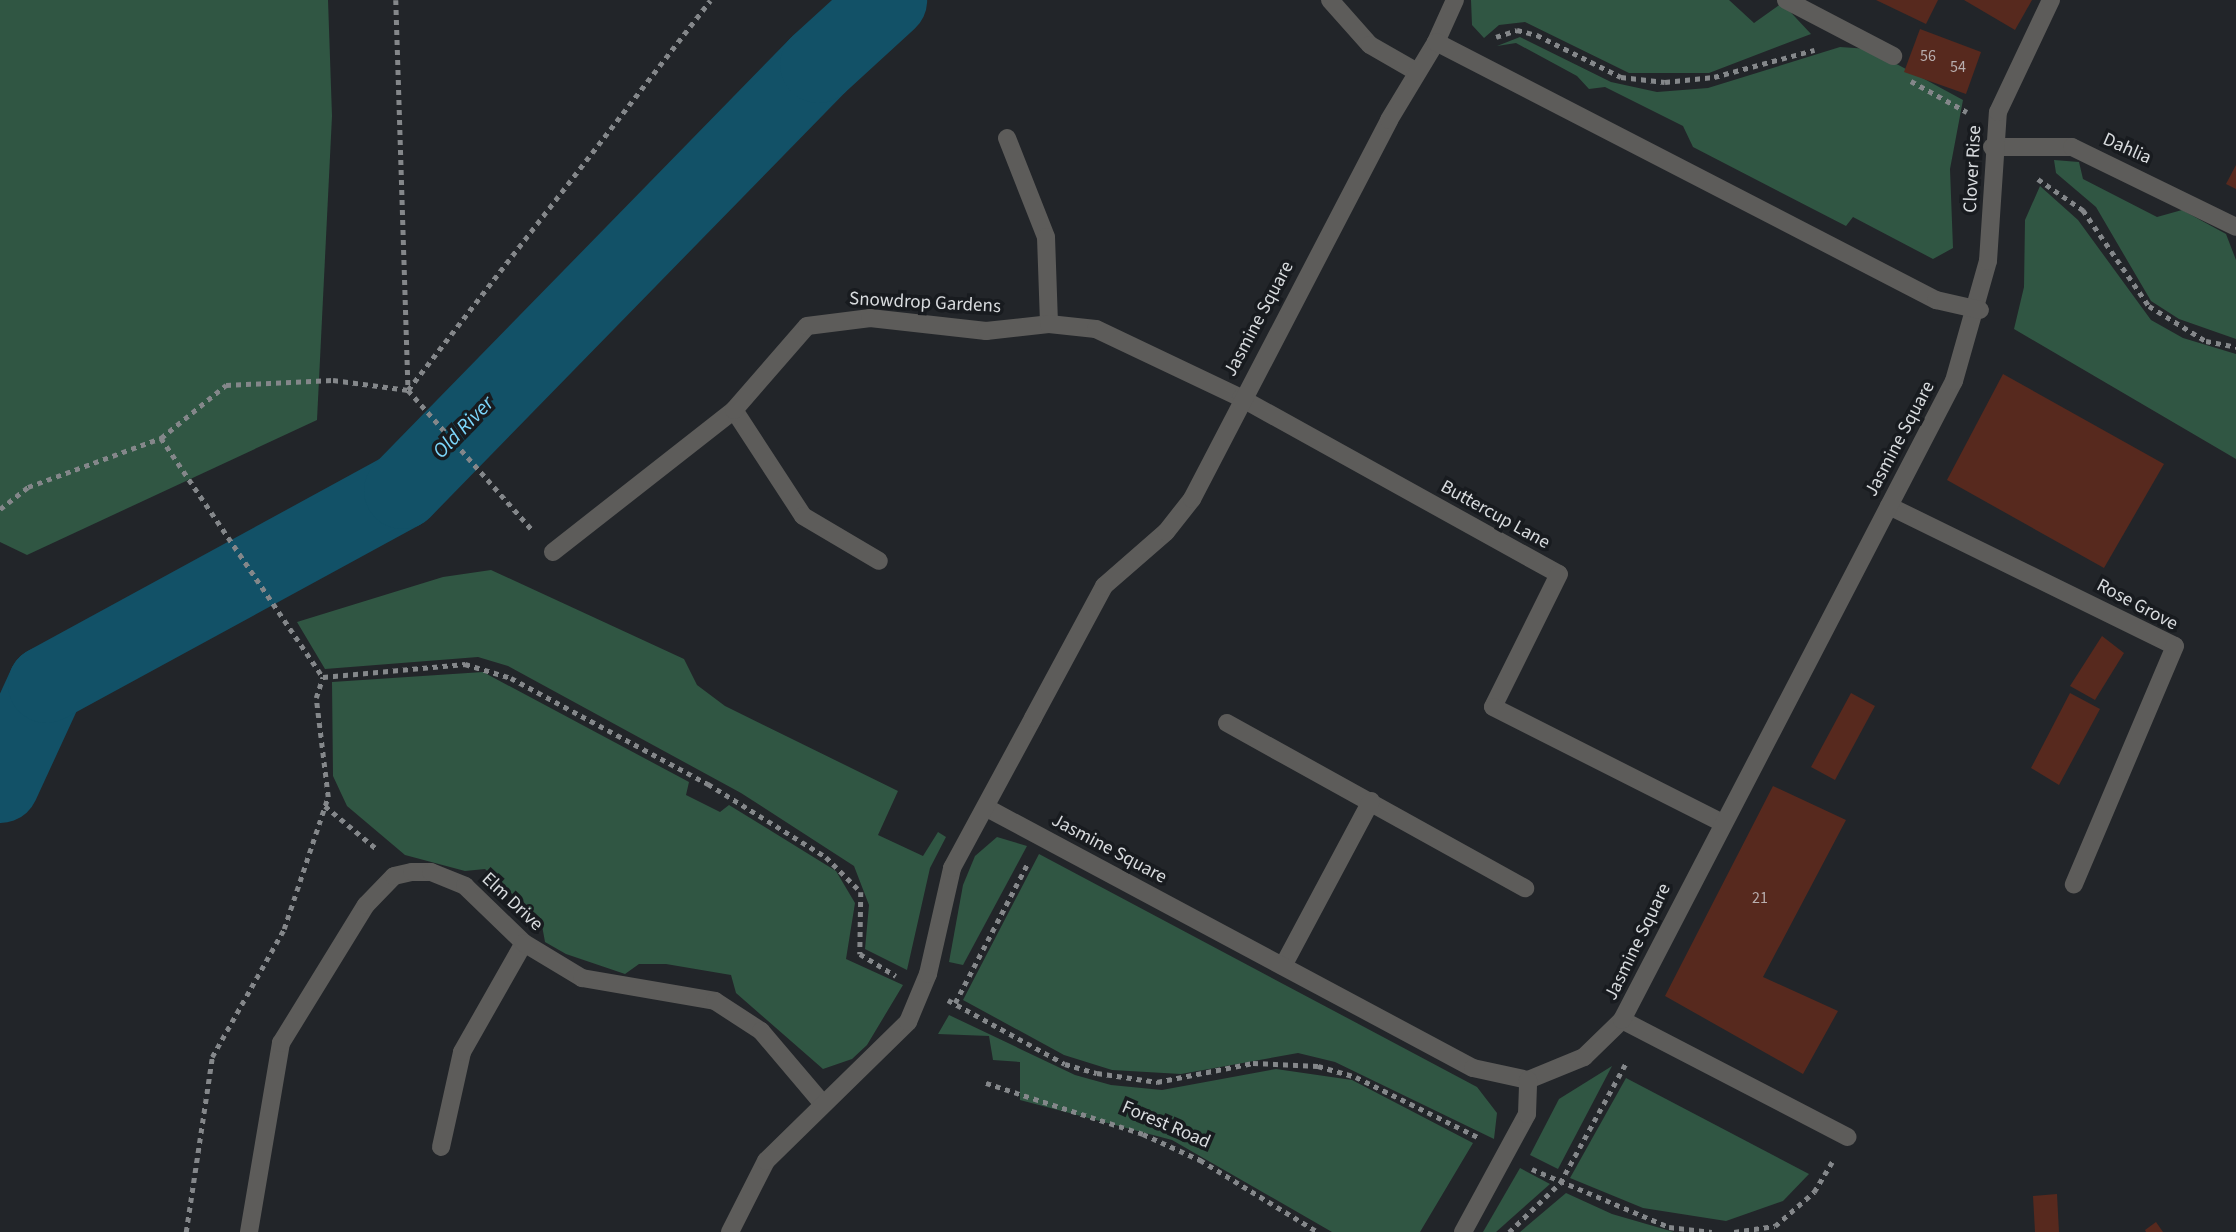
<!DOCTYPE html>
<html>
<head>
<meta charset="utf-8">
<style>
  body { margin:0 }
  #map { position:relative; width:2236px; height:1232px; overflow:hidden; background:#222529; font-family:"Source Sans 3",sans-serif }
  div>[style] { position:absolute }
  .green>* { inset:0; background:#305643 }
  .river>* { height:77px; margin:-38.5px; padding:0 38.5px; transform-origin:38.5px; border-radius:38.5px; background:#125167 }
  .building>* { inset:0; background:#57291e }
  .path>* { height:4.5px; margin-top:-2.25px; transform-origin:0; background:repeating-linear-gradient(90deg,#84878a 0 5px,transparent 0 10px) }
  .lane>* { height:18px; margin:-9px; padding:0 9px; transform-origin:9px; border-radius:9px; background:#5d5c5a }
  .street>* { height:18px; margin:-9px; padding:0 9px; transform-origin:9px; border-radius:9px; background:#5d5c5a }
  span { translate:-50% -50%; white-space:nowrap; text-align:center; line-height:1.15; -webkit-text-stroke:7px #181b1f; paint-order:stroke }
  .number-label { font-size:16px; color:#b8aeae }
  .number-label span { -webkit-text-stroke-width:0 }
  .street-label { font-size:19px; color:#d8dbde }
  .water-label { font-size:21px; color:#7cd6fb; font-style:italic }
</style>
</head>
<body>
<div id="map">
  <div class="green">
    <i style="clip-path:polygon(0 0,328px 0,332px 116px,317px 420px,27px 555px,0 542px)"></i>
    <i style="clip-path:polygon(1471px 0,1729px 0,1754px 23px,1782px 3px,1811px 34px,1709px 73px,1629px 73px,1525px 22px,1499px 25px,1484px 38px,1472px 25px)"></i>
    <i style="clip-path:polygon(1520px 37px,1611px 82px,1657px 92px,1708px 88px,1840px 47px,1869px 49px,1963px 100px,1950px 169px,1953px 248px,1933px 259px,1853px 217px,1846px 226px,1693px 147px,1683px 126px,1605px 87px,1589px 89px,1577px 76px,1516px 43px,1497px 46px)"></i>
    <i style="clip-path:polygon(2054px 160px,2079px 162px,2083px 179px,2157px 217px,2182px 210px,2226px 234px,2236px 260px,2236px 339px,2179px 319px,2151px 301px,2096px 207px,2056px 173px)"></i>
    <i style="clip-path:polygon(2040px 186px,2078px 220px,2151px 320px,2183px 338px,2236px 354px,2236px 459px,2014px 329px,2024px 287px,2025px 220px)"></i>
    <i style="clip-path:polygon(491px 570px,684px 659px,697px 685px,725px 706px,898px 791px,878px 835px,923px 856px,938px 832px,946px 837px,930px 868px,907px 970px,865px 949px,869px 905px,854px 866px,741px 793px,508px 666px,478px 657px,325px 669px,297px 622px,443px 577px)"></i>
    <i style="clip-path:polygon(483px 672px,689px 782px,686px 795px,720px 812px,729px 805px,836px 871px,855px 903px,846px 959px,903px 985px,867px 1045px,852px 1059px,823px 1069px,736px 993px,731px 975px,666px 964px,639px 964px,625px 974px,566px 954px,545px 942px,541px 920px,485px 869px,465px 871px,405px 855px,347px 806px,333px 776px,332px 682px)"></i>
    <i style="clip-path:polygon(997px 837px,1027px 846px,963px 965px,949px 962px,963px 885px,975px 856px)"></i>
    <i style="clip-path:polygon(1039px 854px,1477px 1087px,1497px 1113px,1494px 1139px,1335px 1062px,1298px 1053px,1181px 1074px,1112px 1070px,1064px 1055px,963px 1000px)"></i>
    <i style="clip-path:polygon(949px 1015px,1075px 1075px,1111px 1085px,1162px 1090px,1276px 1069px,1352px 1080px,1473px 1143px,1420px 1232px,1332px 1232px,1172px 1140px,1020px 1100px,1020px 1062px,993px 1060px,989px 1036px,938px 1034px)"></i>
    <i style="clip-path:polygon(1612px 1066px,1558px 1169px,1530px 1155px,1559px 1099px)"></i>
    <i style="clip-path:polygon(1626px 1078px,1809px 1174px,1783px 1201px,1726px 1221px,1643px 1208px,1570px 1178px)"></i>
    <i style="clip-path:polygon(1520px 1168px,1550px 1184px,1496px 1232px,1483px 1232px)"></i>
    <i style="clip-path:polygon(1566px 1193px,1612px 1214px,1674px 1232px,1520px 1232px)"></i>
  </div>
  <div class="river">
    <i style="left:0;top:784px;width:110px;rotate:-65.3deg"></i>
    <i style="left:46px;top:684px;width:405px;rotate:-28.6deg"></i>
    <i style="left:402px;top:490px;width:595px;rotate:-45.68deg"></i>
    <i style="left:818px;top:64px;width:95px;rotate:-42.4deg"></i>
  </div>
  <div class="building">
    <i style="clip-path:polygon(1876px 0,1938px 0,1926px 24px)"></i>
    <i style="clip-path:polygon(1964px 0,2032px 0,2015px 30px)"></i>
    <i style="clip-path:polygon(1920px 29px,1981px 52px,1966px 94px,1904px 72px)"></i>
    <i style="clip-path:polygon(2236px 165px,2236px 189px,2226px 184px)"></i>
    <i style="clip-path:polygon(2003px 374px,2164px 464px,2104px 568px,1947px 480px)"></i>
    <i style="clip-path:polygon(2102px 636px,2124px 653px,2095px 700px,2070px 686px)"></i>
    <i style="clip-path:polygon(1851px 693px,1875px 706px,1835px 780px,1811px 767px)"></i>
    <i style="clip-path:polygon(2070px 693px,2100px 709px,2059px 785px,2031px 768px)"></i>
    <i style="clip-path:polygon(1773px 786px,1846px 820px,1763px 977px,1838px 1011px,1803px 1074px,1665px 996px)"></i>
    <i style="clip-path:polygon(2057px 1194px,2059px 1232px,2035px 1232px,2033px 1196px)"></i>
    <i style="clip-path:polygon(2156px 1222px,2163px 1232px,2146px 1232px,2145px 1230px)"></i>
  </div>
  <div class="path">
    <i style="left:396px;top:0;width:390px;rotate:88.2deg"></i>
    <i style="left:408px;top:390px;width:493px;rotate:-52.2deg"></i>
    <i style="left:1496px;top:37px;width:22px;rotate:-18deg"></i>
    <i style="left:1517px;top:30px;width:21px;rotate:14deg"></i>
    <i style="left:1537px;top:35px;width:94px;rotate:26.6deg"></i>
    <i style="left:1621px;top:77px;width:44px;rotate:6.5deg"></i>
    <i style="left:1665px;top:82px;width:49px;rotate:-5.8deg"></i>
    <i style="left:1714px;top:77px;width:104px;rotate:-15.1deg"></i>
    <i style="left:1911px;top:81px;width:64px;rotate:29deg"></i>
    <i style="left:2038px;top:179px;width:55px;rotate:34.6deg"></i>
    <i style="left:2083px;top:210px;width:116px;rotate:55.5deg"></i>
    <i style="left:2149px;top:306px;width:67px;rotate:31.6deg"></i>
    <i style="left:2206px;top:341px;width:31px;rotate:11deg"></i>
    <i style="left:161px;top:438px;width:289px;rotate:55.9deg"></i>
    <i style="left:0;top:509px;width:36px;rotate:-38deg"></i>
    <i style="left:28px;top:487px;width:142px;rotate:-20.2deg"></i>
    <i style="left:161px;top:438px;width:84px;rotate:-39.2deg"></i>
    <i style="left:226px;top:385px;width:107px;rotate:-2.7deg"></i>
    <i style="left:333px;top:380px;width:76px;rotate:7.6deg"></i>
    <i style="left:408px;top:390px;width:188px;rotate:48.4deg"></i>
    <i style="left:323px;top:677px;width:143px;rotate:-5.2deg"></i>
    <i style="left:465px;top:664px;width:48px;rotate:16.9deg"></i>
    <i style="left:511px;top:678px;width:224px;rotate:28.3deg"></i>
    <i style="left:708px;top:784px;width:139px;rotate:31.7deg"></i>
    <i style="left:826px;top:857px;width:49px;rotate:45deg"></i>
    <i style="left:861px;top:892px;width:62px;rotate:90.9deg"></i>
    <i style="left:860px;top:954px;width:42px;rotate:31.4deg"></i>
    <i style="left:325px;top:806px;width:69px;rotate:39.7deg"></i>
    <i style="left:948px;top:1000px;width:133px;rotate:28.7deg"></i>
    <i style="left:1065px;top:1064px;width:33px;rotate:16deg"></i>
    <i style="left:1097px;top:1073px;width:61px;rotate:8.5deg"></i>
    <i style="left:1157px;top:1082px;width:98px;rotate:-11.2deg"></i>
    <i style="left:1253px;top:1063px;width:65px;rotate:2.6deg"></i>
    <i style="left:1318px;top:1066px;width:40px;rotate:16deg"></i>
    <i style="left:1356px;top:1077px;width:138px;rotate:26.2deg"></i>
    <i style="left:955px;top:1003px;width:158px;rotate:-62.5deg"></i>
    <i style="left:986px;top:1083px;width:165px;rotate:18deg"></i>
    <i style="left:1143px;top:1134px;width:63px;rotate:24.5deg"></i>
    <i style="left:1200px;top:1160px;width:138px;rotate:31.4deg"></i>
    <i style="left:1532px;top:1169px;width:149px;rotate:22.9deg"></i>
    <i style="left:1669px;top:1227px;width:43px;rotate:6.6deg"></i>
    <i style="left:186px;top:1232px;width:177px;rotate:-81.5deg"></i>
    <i style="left:212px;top:1057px;width:147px;rotate:-60.6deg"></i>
    <i style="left:284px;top:929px;width:139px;rotate:-71.6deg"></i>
    <i style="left:328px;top:797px;width:100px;rotate:-96.9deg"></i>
    <i style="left:316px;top:698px;width:22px;rotate:-72deg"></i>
    <i style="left:1509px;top:1232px;width:71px;rotate:-43.9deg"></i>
    <i style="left:1560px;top:1183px;width:137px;rotate:-61.2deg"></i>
    <i style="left:1734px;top:1232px;width:41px;rotate:-8.3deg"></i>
    <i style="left:1775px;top:1226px;width:52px;rotate:-41.1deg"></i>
    <i style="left:1814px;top:1192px;width:35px;rotate:-59deg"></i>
  </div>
  <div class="lane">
    <i style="left:1330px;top:0;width:60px;rotate:48.4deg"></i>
    <i style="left:1370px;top:45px;width:54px;rotate:29.9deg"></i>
    <i style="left:1786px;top:0;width:121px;rotate:27.6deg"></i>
    <i style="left:1007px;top:138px;width:106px;rotate:68.5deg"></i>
    <i style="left:1046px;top:237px;width:87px;rotate:88deg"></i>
    <i style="left:734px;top:410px;width:126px;rotate:56.9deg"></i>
    <i style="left:803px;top:516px;width:88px;rotate:30.6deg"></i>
    <i style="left:1227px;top:723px;width:341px;rotate:29deg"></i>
    <i style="left:1283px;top:966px;width:187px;rotate:-61.9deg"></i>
    <i style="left:1622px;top:1020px;width:254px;rotate:27.4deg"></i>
    <i style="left:441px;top:1147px;width:97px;rotate:-77.5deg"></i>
    <i style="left:462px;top:1052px;width:125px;rotate:-60.4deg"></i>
  </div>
  <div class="street">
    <i style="left:1436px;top:42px;width:46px;rotate:-65.7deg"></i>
    <i style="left:1992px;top:147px;width:80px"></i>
    <i style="left:2072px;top:147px;width:182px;rotate:26deg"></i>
    <i style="left:1889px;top:506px;width:318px;rotate:26.1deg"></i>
    <i style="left:2175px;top:646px;width:259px;rotate:113deg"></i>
    <i style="left:553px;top:552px;width:230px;rotate:-38.1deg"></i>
    <i style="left:734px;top:410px;width:111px;rotate:-49deg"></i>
    <i style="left:807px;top:326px;width:64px;rotate:-7.2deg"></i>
    <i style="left:870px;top:318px;width:117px;rotate:6.4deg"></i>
    <i style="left:986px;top:331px;width:63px;rotate:-6.3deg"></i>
    <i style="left:1049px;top:324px;width:47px;rotate:6.1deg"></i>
    <i style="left:1096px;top:329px;width:161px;rotate:25.4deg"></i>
    <i style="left:1241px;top:398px;width:363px;rotate:29deg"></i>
    <i style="left:1559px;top:574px;width:148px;rotate:116.4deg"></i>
    <i style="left:1493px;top:707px;width:255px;rotate:26.8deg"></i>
    <i style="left:987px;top:808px;width:551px;rotate:28.15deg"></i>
    <i style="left:1473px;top:1068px;width:56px;rotate:12.3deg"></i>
    <i style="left:1528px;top:1080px;width:61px;rotate:-22.3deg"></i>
    <i style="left:1584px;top:1057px;width:53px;rotate:-44.2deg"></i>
    <i style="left:1622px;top:1020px;width:720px;rotate:-62.55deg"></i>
    <i style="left:1954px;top:381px;width:125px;rotate:-74.2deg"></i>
    <i style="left:1988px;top:261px;width:149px;rotate:-86.2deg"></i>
    <i style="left:1998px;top:112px;width:124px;rotate:-64.7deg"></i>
    <i style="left:249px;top:1232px;width:192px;rotate:-80.4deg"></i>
    <i style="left:281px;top:1043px;width:162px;rotate:-58.4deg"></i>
    <i style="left:366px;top:905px;width:40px;rotate:-46deg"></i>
    <i style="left:394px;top:876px;width:18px;rotate:-13deg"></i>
    <i style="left:412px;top:872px;width:19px"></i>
    <i style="left:431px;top:872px;width:37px;rotate:22deg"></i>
    <i style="left:465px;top:886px;width:82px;rotate:44deg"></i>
    <i style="left:524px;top:943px;width:68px;rotate:31.1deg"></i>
    <i style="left:582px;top:978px;width:135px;rotate:9.8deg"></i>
    <i style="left:715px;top:1001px;width:55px;rotate:33.1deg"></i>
    <i style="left:761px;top:1031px;width:94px;rotate:49.7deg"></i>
    <i style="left:730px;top:1232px;width:80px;rotate:-63.1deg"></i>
    <i style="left:766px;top:1161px;width:199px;rotate:-44.4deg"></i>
    <i style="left:908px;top:1022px;width:52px;rotate:-67.4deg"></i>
    <i style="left:928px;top:974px;width:109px;rotate:-77.2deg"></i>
    <i style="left:952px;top:868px;width:170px;rotate:-61.6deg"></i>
    <i style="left:1033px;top:718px;width:150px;rotate:-61.7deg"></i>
    <i style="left:1104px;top:586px;width:82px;rotate:-41.1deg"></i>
    <i style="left:1166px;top:532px;width:42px;rotate:-51.8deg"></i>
    <i style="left:1192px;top:499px;width:427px;rotate:-62.5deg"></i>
    <i style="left:1389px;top:120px;width:91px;rotate:-58.9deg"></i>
    <i style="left:1436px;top:42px;width:563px;rotate:27.29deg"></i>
    <i style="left:1936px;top:300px;width:45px;rotate:12.8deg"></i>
    <i style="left:1463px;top:1232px;width:134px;rotate:-61.5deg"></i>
    <i style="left:1527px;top:1114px;width:34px;rotate:-88deg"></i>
  </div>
  <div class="number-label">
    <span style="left:1928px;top:56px">56</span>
    <span style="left:1958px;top:67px">54</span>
    <span style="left:1760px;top:898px">21</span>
  </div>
  <div class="street-label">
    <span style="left:2127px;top:149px;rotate:24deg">Dahlia</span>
    <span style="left:1973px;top:169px;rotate:-87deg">Clover Rise</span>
    <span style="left:925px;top:303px;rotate:3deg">Snowdrop Gardens</span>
    <span style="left:1259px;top:319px;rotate:-62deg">Jasmine Square</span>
    <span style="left:1900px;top:439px;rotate:-62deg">Jasmine Square</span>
    <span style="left:1495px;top:515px;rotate:29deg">Buttercup Lane</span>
    <span style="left:2137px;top:605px;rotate:28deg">Rose Grove</span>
    <span style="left:1109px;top:849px;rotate:28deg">Jasmine Square</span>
    <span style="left:512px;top:902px;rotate:43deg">Elm Drive</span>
    <span style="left:1638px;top:942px;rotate:-64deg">Jasmine Square</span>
    <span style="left:1166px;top:1125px;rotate:23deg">Forest Road</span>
  </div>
  <div class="water-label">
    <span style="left:463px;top:427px;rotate:-46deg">Old River</span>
  </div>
</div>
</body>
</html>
